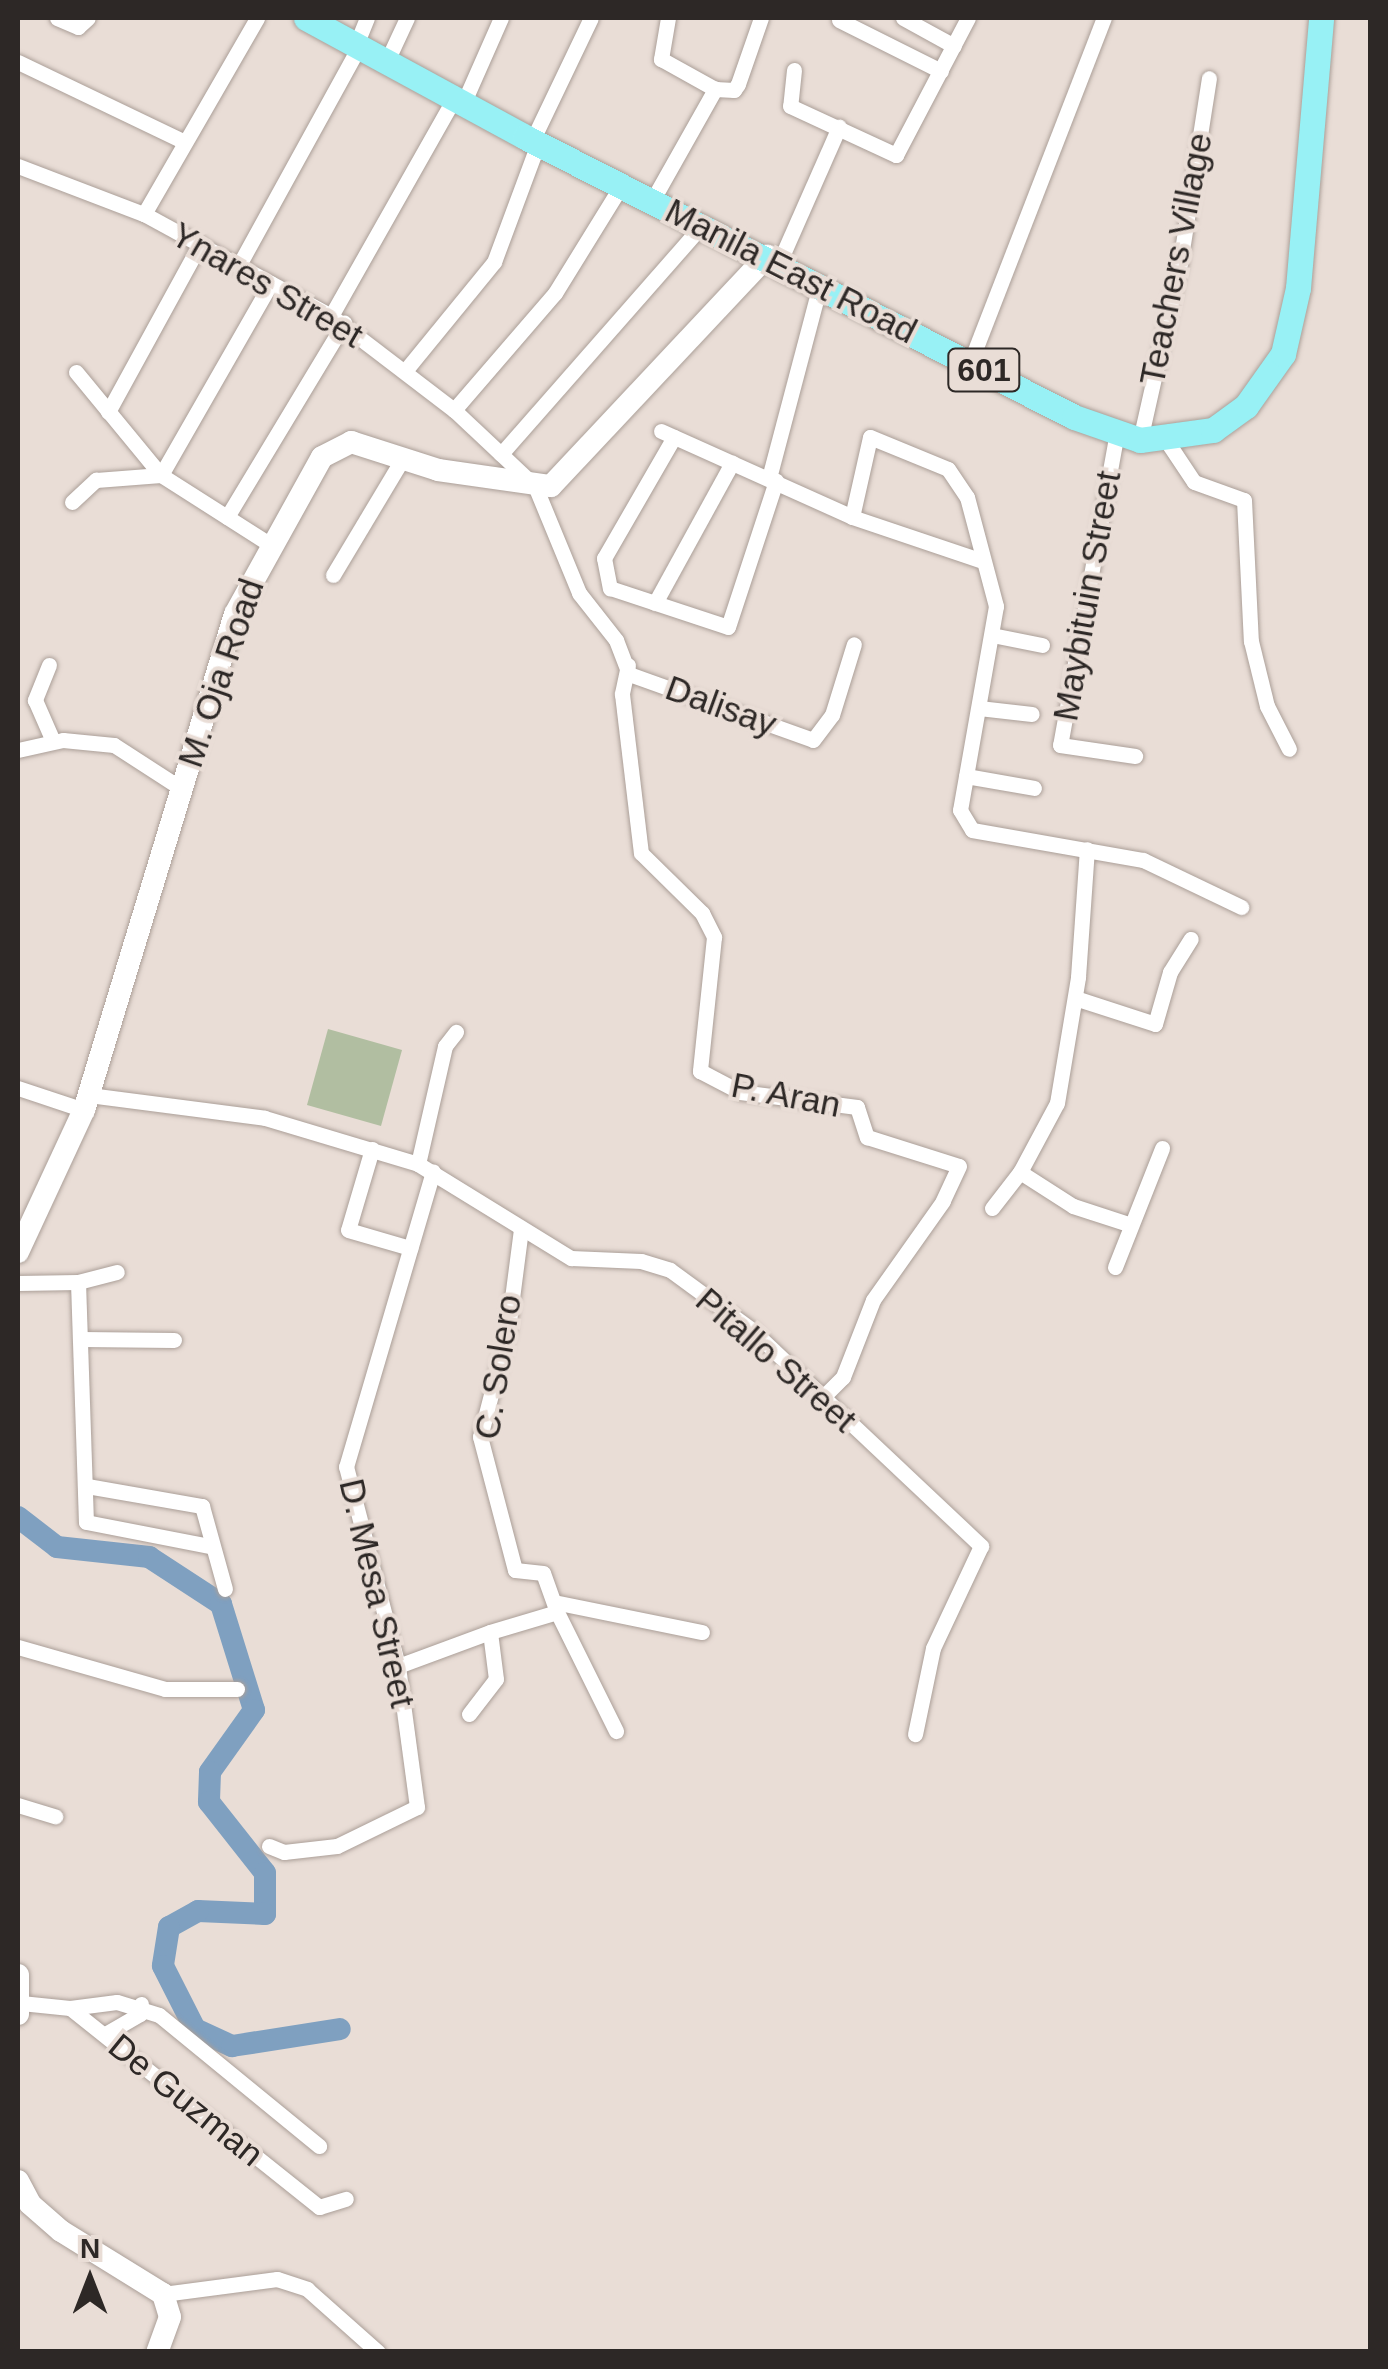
<!DOCTYPE html>
<html>
<head>
<meta charset="utf-8">
<style>
  body { margin:0 }
  #map { position:relative; width:1388px; height:2369px; overflow:hidden; background:#e9ddd6; font-family:Helvetica,sans-serif }
  div>[style] { position:absolute }
  .green>* { inset:0; background:#b1bea1 }
  .river>* { height:22px; margin:-11px; padding:0 11px; transform-origin:11px; border-radius:11px; background:#7fa0c0 }
  .roads { filter:drop-shadow(0 0 2px #ab9f98) drop-shadow(0 0 2px #ab9f98) }
  .street>* { height:15px; margin:-7.5px; padding:0 7.5px; transform-origin:7.5px; border-radius:7.5px; background:#fff }
  .secondary>* { height:22px; margin:-11px; padding:0 11px; transform-origin:11px; border-radius:11px; background:#fff }
  .primary>* { height:25px; margin:-12.5px; padding:0 12.5px; transform-origin:12.5px; border-radius:12.5px; background:#98f1f5 }
  span { translate:-50% -50%; white-space:nowrap; text-align:center; line-height:1.15; -webkit-text-stroke:8px #e9ddd6; paint-order:stroke }
  .shield-label span { padding:2px 8px; background:#e9ddd6; border:2px solid; border-radius:8px; -webkit-text-stroke-width:0 }
  .shield-label { font-size:32px; color:#2d2826; font-weight:700 }
  .street-label { font-size:35px; color:#2d2826 }
  .frame { position:absolute; inset:0; border:20px solid #2d2826; pointer-events:none }
  .north { position:absolute; left:40px; top:2229px; width:100px; height:100px; -webkit-text-stroke:8px #e9ddd6; paint-order:stroke; rotate:0deg; font-size:28px; font-weight:700; line-height:40px; text-align:center; color:#2d2826 }
  .north::after { content:''; display:block; margin:auto; width:35px; height:45px; background:#2d2826; clip-path:polygon(50% 0,100% 100%,50% 72%,0 100%) }
</style>
</head>
<body>
<div id="map">
  <div class="green">
    <i style="clip-path:polygon(328px 1029px,402px 1050px,381px 1126px,307px 1105px)"></i>
  </div>
  <div class="river">
    <i style="left:18px;top:1517px;width:49px;rotate:37.6deg"></i>
    <i style="left:57px;top:1547px;width:93px;rotate:6.2deg"></i>
    <i style="left:149px;top:1557px;width:86px;rotate:33.1deg"></i>
    <i style="left:221px;top:1604px;width:111px;rotate:72.7deg"></i>
    <i style="left:254px;top:1710px;width:76px;rotate:125.4deg"></i>
    <i style="left:210px;top:1772px;width:30px;rotate:92deg"></i>
    <i style="left:209px;top:1802px;width:90px;rotate:51.7deg"></i>
    <i style="left:265px;top:1873px;width:41px;rotate:90deg"></i>
    <i style="left:265px;top:1914px;width:67px;rotate:-177.4deg"></i>
    <i style="left:198px;top:1911px;width:33px;rotate:151deg"></i>
    <i style="left:169px;top:1927px;width:39px;rotate:99deg"></i>
    <i style="left:163px;top:1966px;width:71px;rotate:63.1deg"></i>
    <i style="left:195px;top:2029px;width:41px;rotate:24.7deg"></i>
    <i style="left:232px;top:2046px;width:109px;rotate:-8.9deg"></i>
  </div>
  <div class="roads">
    <div class="street">
      <i style="left:57px;top:18px;width:23px;rotate:23deg"></i>
      <i style="left:78px;top:27px;width:13px;rotate:-42deg"></i>
      <i style="left:668px;top:18px;width:42px;rotate:99.7deg"></i>
      <i style="left:661px;top:59px;width:62px;rotate:29.1deg"></i>
      <i style="left:903px;top:18px;width:58px;rotate:28.8deg"></i>
      <i style="left:839px;top:20px;width:114px;rotate:26.6deg"></i>
      <i style="left:356px;top:45px;width:29px;rotate:-68deg"></i>
      <i style="left:18px;top:62px;width:185px;rotate:25.6deg"></i>
      <i style="left:386px;top:63px;width:50px;rotate:-65deg"></i>
      <i style="left:794px;top:70px;width:36px;rotate:96deg"></i>
      <i style="left:790px;top:106px;width:117px;rotate:24.8deg"></i>
      <i style="left:896px;top:155px;width:155px;rotate:-62.3deg"></i>
      <i style="left:463px;top:104px;width:94px;rotate:-66.2deg"></i>
      <i style="left:532px;top:141px;width:136px;rotate:-64.4deg"></i>
      <i style="left:18px;top:166px;width:135px;rotate:20.9deg"></i>
      <i style="left:144px;top:214px;width:213px;rotate:28.6deg"></i>
      <i style="left:331px;top:316px;width:155px;rotate:37.4deg"></i>
      <i style="left:454px;top:410px;width:111px;rotate:43.2deg"></i>
      <i style="left:535px;top:486px;width:116px;rotate:67.6deg"></i>
      <i style="left:579px;top:593px;width:60px;rotate:51.8deg"></i>
      <i style="left:616px;top:640px;width:36px;rotate:69deg"></i>
      <i style="left:629px;top:674px;width:195px;rotate:19.7deg"></i>
      <i style="left:813px;top:740px;width:31px;rotate:-53deg"></i>
      <i style="left:832px;top:715px;width:74px;rotate:-72.8deg"></i>
      <i style="left:652px;top:201px;width:129px;rotate:-60.6deg"></i>
      <i style="left:715px;top:89px;width:19px;rotate:3deg"></i>
      <i style="left:734px;top:90px;width:7px;rotate:-56deg"></i>
      <i style="left:738px;top:84px;width:70px;rotate:-70.8deg"></i>
      <i style="left:144px;top:214px;width:226px;rotate:-60deg"></i>
      <i style="left:779px;top:263px;width:149px;rotate:-66.2deg"></i>
      <i style="left:239px;top:265px;width:249px;rotate:-61.2deg"></i>
      <i style="left:331px;top:316px;width:249px;rotate:-60.5deg"></i>
      <i style="left:970px;top:363px;width:370px;rotate:-68.8deg"></i>
      <i style="left:405px;top:371px;width:141px;rotate:-50.8deg"></i>
      <i style="left:494px;top:262px;width:126px;rotate:-69.6deg"></i>
      <i style="left:76px;top:372px;width:134px;rotate:50.5deg"></i>
      <i style="left:161px;top:475px;width:130px;rotate:32.5deg"></i>
      <i style="left:454px;top:410px;width:155px;rotate:-49.2deg"></i>
      <i style="left:555px;top:293px;width:126px;rotate:-58.3deg"></i>
      <i style="left:108px;top:412px;width:192px;rotate:-61.3deg"></i>
      <i style="left:661px;top:431px;width:209px;rotate:24.2deg"></i>
      <i style="left:852px;top:517px;width:135px;rotate:18.6deg"></i>
      <i style="left:1117px;top:432px;width:318px;rotate:100.3deg"></i>
      <i style="left:1060px;top:745px;width:76px;rotate:8.3deg"></i>
      <i style="left:674px;top:437px;width:140px;rotate:120deg"></i>
      <i style="left:604px;top:558px;width:31px;rotate:79deg"></i>
      <i style="left:610px;top:588px;width:124px;rotate:18.3deg"></i>
      <i style="left:728px;top:627px;width:154px;rotate:-71.8deg"></i>
      <i style="left:1140px;top:440px;width:181px;rotate:-77.3deg"></i>
      <i style="left:1180px;top:263px;width:187px;rotate:-81.1deg"></i>
      <i style="left:1166px;top:440px;width:50px;rotate:56.3deg"></i>
      <i style="left:1194px;top:482px;width:53px;rotate:19.8deg"></i>
      <i style="left:1244px;top:500px;width:141px;rotate:87.2deg"></i>
      <i style="left:1251px;top:641px;width:67px;rotate:76.2deg"></i>
      <i style="left:1267px;top:706px;width:48px;rotate:62.9deg"></i>
      <i style="left:501px;top:454px;width:305px;rotate:-48.7deg"></i>
      <i style="left:769px;top:478px;width:200px;rotate:-75.2deg"></i>
      <i style="left:72px;top:502px;width:33px;rotate:-43deg"></i>
      <i style="left:96px;top:480px;width:65px;rotate:-4.4deg"></i>
      <i style="left:161px;top:475px;width:221px;rotate:-60.2deg"></i>
      <i style="left:227px;top:517px;width:227px;rotate:-58.9deg"></i>
      <i style="left:852px;top:517px;width:82px;rotate:-77.3deg"></i>
      <i style="left:870px;top:437px;width:84px;rotate:22.3deg"></i>
      <i style="left:948px;top:469px;width:34px;rotate:56deg"></i>
      <i style="left:967px;top:497px;width:113px;rotate:75.1deg"></i>
      <i style="left:996px;top:606px;width:207px;rotate:100deg"></i>
      <i style="left:960px;top:810px;width:23px;rotate:59deg"></i>
      <i style="left:972px;top:830px;width:174px;rotate:10deg"></i>
      <i style="left:1143px;top:860px;width:109px;rotate:25.6deg"></i>
      <i style="left:333px;top:575px;width:136px;rotate:-59.1deg"></i>
      <i style="left:655px;top:603px;width:160px;rotate:-61.2deg"></i>
      <i style="left:992px;top:635px;width:51px;rotate:11.3deg"></i>
      <i style="left:49px;top:665px;width:38px;rotate:112deg"></i>
      <i style="left:35px;top:700px;width:45px;rotate:66.3deg"></i>
      <i style="left:628px;top:665px;width:30px;rotate:102deg"></i>
      <i style="left:622px;top:694px;width:160px;rotate:83.2deg"></i>
      <i style="left:641px;top:853px;width:86px;rotate:44.5deg"></i>
      <i style="left:702px;top:913px;width:27px;rotate:63deg"></i>
      <i style="left:714px;top:937px;width:135px;rotate:96deg"></i>
      <i style="left:700px;top:1071px;width:45px;rotate:27.7deg"></i>
      <i style="left:740px;top:1092px;width:118px;rotate:7.3deg"></i>
      <i style="left:857px;top:1107px;width:32px;rotate:72deg"></i>
      <i style="left:867px;top:1137px;width:96px;rotate:17.5deg"></i>
      <i style="left:959px;top:1166px;width:38px;rotate:115deg"></i>
      <i style="left:943px;top:1201px;width:121px;rotate:125.3deg"></i>
      <i style="left:873px;top:1300px;width:83px;rotate:111.3deg"></i>
      <i style="left:843px;top:1377px;width:28px;rotate:135deg"></i>
      <i style="left:979px;top:708px;width:53px;rotate:6.5deg"></i>
      <i style="left:18px;top:750px;width:46px;rotate:-12.5deg"></i>
      <i style="left:63px;top:740px;width:51px;rotate:5.6deg"></i>
      <i style="left:114px;top:745px;width:81px;rotate:32.9deg"></i>
      <i style="left:966px;top:776px;width:69px;rotate:10deg"></i>
      <i style="left:1075px;top:998px;width:84px;rotate:18deg"></i>
      <i style="left:1155px;top:1024px;width:54px;rotate:-73.9deg"></i>
      <i style="left:1170px;top:972px;width:39px;rotate:-58deg"></i>
      <i style="left:18px;top:1088px;width:70px;rotate:18.4deg"></i>
      <i style="left:89px;top:1095px;width:177px;rotate:7.4deg"></i>
      <i style="left:265px;top:1118px;width:160px;rotate:16.7deg"></i>
      <i style="left:418px;top:1164px;width:180px;rotate:31.6deg"></i>
      <i style="left:571px;top:1258px;width:70px;rotate:2.5deg"></i>
      <i style="left:641px;top:1261px;width:30px;rotate:17deg"></i>
      <i style="left:670px;top:1270px;width:102px;rotate:36.2deg"></i>
      <i style="left:752px;top:1330px;width:315px;rotate:43.3deg"></i>
      <i style="left:981px;top:1546px;width:113px;rotate:115.2deg"></i>
      <i style="left:933px;top:1648px;width:88px;rotate:101.8deg"></i>
      <i style="left:372px;top:1149px;width:84px;rotate:106.5deg"></i>
      <i style="left:348px;top:1230px;width:65px;rotate:16.2deg"></i>
      <i style="left:418px;top:1164px;width:121px;rotate:-77.1deg"></i>
      <i style="left:445px;top:1046px;width:18px;rotate:-52deg"></i>
      <i style="left:1020px;top:1172px;width:63px;rotate:32.7deg"></i>
      <i style="left:1073px;top:1206px;width:61px;rotate:18.1deg"></i>
      <i style="left:992px;top:1208px;width:46px;rotate:-52.1deg"></i>
      <i style="left:1020px;top:1172px;width:78px;rotate:-61.8deg"></i>
      <i style="left:1057px;top:1103px;width:128px;rotate:-80.5deg"></i>
      <i style="left:1078px;top:977px;width:128px;rotate:-86deg"></i>
      <i style="left:1115px;top:1267px;width:128px;rotate:-68.4deg"></i>
      <i style="left:78px;top:1282px;width:240px;rotate:88.1deg"></i>
      <i style="left:86px;top:1522px;width:125px;rotate:11deg"></i>
      <i style="left:18px;top:1283px;width:60px;rotate:-1deg"></i>
      <i style="left:78px;top:1282px;width:40px;rotate:-14.4deg"></i>
      <i style="left:81px;top:1339px;width:93px;rotate:0.6deg"></i>
      <i style="left:87px;top:1486px;width:117px;rotate:9.9deg"></i>
      <i style="left:202px;top:1506px;width:86px;rotate:74.5deg"></i>
      <i style="left:554px;top:1602px;width:151px;rotate:11.5deg"></i>
      <i style="left:557px;top:1612px;width:133px;rotate:63.6deg"></i>
      <i style="left:18px;top:1647px;width:153px;rotate:15.9deg"></i>
      <i style="left:165px;top:1689px;width:72px"></i>
      <i style="left:398px;top:1666px;width:98px;rotate:-20.3deg"></i>
      <i style="left:469px;top:1714px;width:44px;rotate:-52.4deg"></i>
      <i style="left:496px;top:1679px;width:47px;rotate:-97.3deg"></i>
      <i style="left:490px;top:1632px;width:70px;rotate:-16.6deg"></i>
      <i style="left:557px;top:1612px;width:41px;rotate:-109.7deg"></i>
      <i style="left:543px;top:1573px;width:28px;rotate:-174deg"></i>
      <i style="left:515px;top:1570px;width:138px;rotate:-104.7deg"></i>
      <i style="left:480px;top:1437px;width:112px;rotate:-75.5deg"></i>
      <i style="left:508px;top:1329px;width:101px;rotate:-82.6deg"></i>
      <i style="left:18px;top:1805px;width:39px;rotate:17deg"></i>
      <i style="left:269px;top:1846px;width:16px;rotate:22deg"></i>
      <i style="left:284px;top:1852px;width:53px;rotate:-6.5deg"></i>
      <i style="left:337px;top:1846px;width:89px;rotate:-26deg"></i>
      <i style="left:417px;top:1807px;width:142px;rotate:-97.7deg"></i>
      <i style="left:398px;top:1666px;width:206px;rotate:-104.6deg"></i>
      <i style="left:346px;top:1467px;width:308px;rotate:-73.6deg"></i>
      <i style="left:21px;top:2003px;width:49px;rotate:5.8deg"></i>
      <i style="left:70px;top:2008px;width:319px;rotate:38.6deg"></i>
      <i style="left:319px;top:2207px;width:28px;rotate:-17deg"></i>
      <i style="left:70px;top:2008px;width:47px;rotate:-7.3deg"></i>
      <i style="left:117px;top:2002px;width:44px;rotate:17.2deg"></i>
      <i style="left:159px;top:2015px;width:207px;rotate:39.3deg"></i>
      <i style="left:107px;top:2033px;width:38px;rotate:-30deg"></i>
      <i style="left:140px;top:2014px;width:10px;rotate:-84deg"></i>
      <i style="left:163px;top:2294px;width:115px;rotate:-7.5deg"></i>
      <i style="left:277px;top:2279px;width:32px;rotate:18deg"></i>
      <i style="left:307px;top:2289px;width:95px;rotate:41.6deg"></i>
    </div>
    <div class="secondary">
      <i style="left:18px;top:1252px;width:157px;rotate:-65.1deg"></i>
      <i style="left:84px;top:1110px;width:518px;rotate:-73.07deg"></i>
      <i style="left:235px;top:614px;width:179px;rotate:-61deg"></i>
      <i style="left:322px;top:457px;width:33px;rotate:-27deg"></i>
      <i style="left:351px;top:442px;width:91px;rotate:17.8deg"></i>
      <i style="left:438px;top:470px;width:114px;rotate:8.1deg"></i>
      <i style="left:551px;top:486px;width:316px;rotate:-46.8deg"></i>
      <i style="left:18px;top:1975px;width:39px;rotate:90deg"></i>
      <i style="left:18px;top:2181px;width:26px;rotate:62deg"></i>
      <i style="left:30px;top:2204px;width:41px;rotate:41.1deg"></i>
      <i style="left:61px;top:2231px;width:120px;rotate:31.7deg"></i>
      <i style="left:163px;top:2294px;width:24px;rotate:73deg"></i>
      <i style="left:170px;top:2317px;width:37px;rotate:110deg"></i>
    </div>
    <div class="primary">
      <i style="left:306px;top:18px;width:249px;rotate:28.5deg"></i>
      <i style="left:525px;top:137px;width:616px;rotate:27.02deg"></i>
      <i style="left:1074px;top:417px;width:70px;rotate:19.2deg"></i>
      <i style="left:1140px;top:440px;width:74px;rotate:-7.8deg"></i>
      <i style="left:1213px;top:430px;width:41px;rotate:-36deg"></i>
      <i style="left:1246px;top:406px;width:64px;rotate:-54.6deg"></i>
      <i style="left:1283px;top:354px;width:68px;rotate:-77.2deg"></i>
      <i style="left:1298px;top:288px;width:271px;rotate:-85.1deg"></i>
    </div>
  </div>
  <div class="shield-label">
    <span style="left:984px;top:370px">601</span>
  </div>
  <div class="street-label">
    <span style="left:1176px;top:259px;rotate:-79deg">Teachers Village</span>
    <span style="left:791px;top:271px;rotate:27deg">Manila East Road</span>
    <span style="left:267px;top:285px;rotate:30deg">Ynares Street</span>
    <span style="left:1087px;top:596px;rotate:-80deg">Maybituin Street</span>
    <span style="left:221px;top:673px;rotate:-71deg">M. Oja Road</span>
    <span style="left:721px;top:706px;rotate:20deg">Dalisay</span>
    <span style="left:786px;top:1095px;rotate:11deg">P. Aran</span>
    <span style="left:776px;top:1360px;rotate:41deg">Pitallo Street</span>
    <span style="left:498px;top:1367px;rotate:-81deg">C. Solero</span>
    <span style="left:377px;top:1593px;rotate:77deg">D. Mesa Street</span>
    <span style="left:186px;top:2100px;rotate:39deg">De Guzman</span>
  </div>
  <div class="frame"></div>
  <div class="north">N</div>
</div>
</body>
</html>
